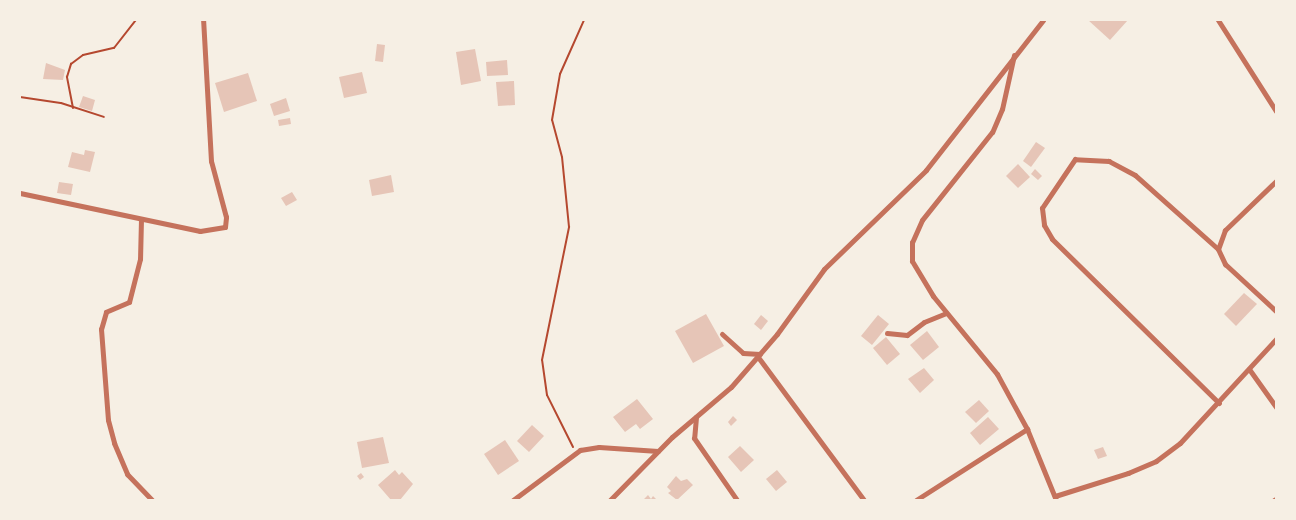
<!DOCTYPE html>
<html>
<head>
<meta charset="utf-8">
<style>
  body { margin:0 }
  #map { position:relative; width:1296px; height:520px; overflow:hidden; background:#f6efe4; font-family:"Nunito Sans",sans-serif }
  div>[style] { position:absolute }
  .building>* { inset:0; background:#e6c5b7 }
  .path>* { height:2px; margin:-1px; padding:0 1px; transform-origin:1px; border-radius:1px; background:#b5482f }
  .minor>* { height:5px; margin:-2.5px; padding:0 2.5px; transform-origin:2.5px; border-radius:2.5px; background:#c5725c }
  span { translate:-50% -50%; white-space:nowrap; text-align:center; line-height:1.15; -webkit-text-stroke:4.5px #f6efe4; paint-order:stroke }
  .frame { position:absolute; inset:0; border:21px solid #f6efe4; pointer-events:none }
</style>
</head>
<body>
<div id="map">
  <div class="building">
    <i style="clip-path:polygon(1088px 20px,1128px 20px,1110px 40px)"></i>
    <i style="clip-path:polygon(377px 44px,385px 45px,383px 62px,375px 61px)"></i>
    <i style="clip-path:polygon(475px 49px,481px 81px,461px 85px,456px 52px)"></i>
    <i style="clip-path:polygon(507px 60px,508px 75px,487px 76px,486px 62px)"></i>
    <i style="clip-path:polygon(46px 63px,65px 70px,63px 80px,43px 79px)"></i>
    <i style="clip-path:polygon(362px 72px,367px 93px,344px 98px,339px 77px)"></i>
    <i style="clip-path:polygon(248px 73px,257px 101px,224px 112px,215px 83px)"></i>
    <i style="clip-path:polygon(514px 81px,515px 105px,498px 106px,496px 82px)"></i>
    <i style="clip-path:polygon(83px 96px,95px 100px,92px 111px,79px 107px)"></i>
    <i style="clip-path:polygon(286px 98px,290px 111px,274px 116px,270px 104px)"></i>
    <i style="clip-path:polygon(290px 118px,291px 124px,279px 126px,278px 120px)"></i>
    <i style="clip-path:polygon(1036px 142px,1045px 148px,1031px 167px,1023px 161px)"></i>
    <i style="clip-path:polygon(85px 150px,95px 152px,90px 172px,68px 167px,72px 152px,84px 155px)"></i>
    <i style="clip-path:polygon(1018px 164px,1030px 177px,1018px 188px,1006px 176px)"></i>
    <i style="clip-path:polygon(1035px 169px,1042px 176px,1038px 180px,1031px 174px)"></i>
    <i style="clip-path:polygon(391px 175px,394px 192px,372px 196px,369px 180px)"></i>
    <i style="clip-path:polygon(59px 182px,73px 184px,71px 195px,57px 193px)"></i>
    <i style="clip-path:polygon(292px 192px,297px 200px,286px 206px,281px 198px)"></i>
    <i style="clip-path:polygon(1244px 293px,1257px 304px,1236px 326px,1224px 314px)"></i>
    <i style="clip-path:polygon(706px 314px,724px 346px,693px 363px,675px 331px)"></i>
    <i style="clip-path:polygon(761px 315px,768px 321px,761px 330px,754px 324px)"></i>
    <i style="clip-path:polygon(878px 315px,889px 324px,872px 345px,861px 336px)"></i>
    <i style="clip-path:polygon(927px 331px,939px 347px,923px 360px,910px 345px)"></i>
    <i style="clip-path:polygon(886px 337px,900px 354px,887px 365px,873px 348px)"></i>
    <i style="clip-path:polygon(924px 368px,934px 380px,920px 393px,908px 379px)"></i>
    <i style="clip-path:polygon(637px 399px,653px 419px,640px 429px,636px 424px,625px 432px,613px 417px)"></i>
    <i style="clip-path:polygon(979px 400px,989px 411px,976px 423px,965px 412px)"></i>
    <i style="clip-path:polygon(733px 416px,737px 420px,731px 426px,728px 422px)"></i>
    <i style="clip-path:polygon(988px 417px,999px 429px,980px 445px,970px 433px)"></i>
    <i style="clip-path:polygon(532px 425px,544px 436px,529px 452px,517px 441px)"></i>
    <i style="clip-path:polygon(383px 437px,389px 463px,362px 468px,357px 442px)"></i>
    <i style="clip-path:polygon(505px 440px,519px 461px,498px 475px,484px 454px)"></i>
    <i style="clip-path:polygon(740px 446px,754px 460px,741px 472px,728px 457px)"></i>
    <i style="clip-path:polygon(1103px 447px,1107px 456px,1098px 459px,1094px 450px)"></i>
    <i style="clip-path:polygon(395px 470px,399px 475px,402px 472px,413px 484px,400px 500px,391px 500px,378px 485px)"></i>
    <i style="clip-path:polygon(777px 470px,787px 482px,776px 491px,766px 479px)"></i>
    <i style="clip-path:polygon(361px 473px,364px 477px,360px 480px,357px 476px)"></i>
    <i style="clip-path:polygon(676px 476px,681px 481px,687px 479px,693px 485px,677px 500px,668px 493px,671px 491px,667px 487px)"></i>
    <i style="clip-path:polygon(648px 495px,651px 499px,653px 496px,657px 500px,643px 500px)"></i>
  </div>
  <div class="path">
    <i style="left:20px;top:97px;width:41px;rotate:8.3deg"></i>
    <i style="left:61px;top:103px;width:45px;rotate:18deg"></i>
    <i style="left:73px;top:108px;width:32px;rotate:-101deg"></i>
    <i style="left:67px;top:77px;width:14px;rotate:-73deg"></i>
    <i style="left:71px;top:64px;width:15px;rotate:-37deg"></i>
    <i style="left:83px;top:55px;width:32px;rotate:-13deg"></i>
    <i style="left:114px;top:48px;width:36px;rotate:-52deg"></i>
    <i style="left:573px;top:447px;width:58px;rotate:-116.6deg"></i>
    <i style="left:547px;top:395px;width:35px;rotate:-98deg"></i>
    <i style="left:542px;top:360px;width:136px;rotate:-78.5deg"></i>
    <i style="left:569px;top:227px;width:70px;rotate:-95.7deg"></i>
    <i style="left:562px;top:157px;width:38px;rotate:-105deg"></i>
    <i style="left:552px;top:120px;width:47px;rotate:-80.1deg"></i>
    <i style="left:560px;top:74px;width:59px;rotate:-66deg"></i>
  </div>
  <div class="minor">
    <i style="left:1218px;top:20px;width:108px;rotate:57.5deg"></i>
    <i style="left:1014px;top:55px;width:55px;rotate:102.5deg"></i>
    <i style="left:1002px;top:109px;width:25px;rotate:113deg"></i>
    <i style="left:992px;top:132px;width:112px;rotate:128.5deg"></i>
    <i style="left:922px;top:220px;width:24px;rotate:114deg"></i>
    <i style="left:912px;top:242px;width:19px;rotate:90deg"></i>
    <i style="left:912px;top:261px;width:41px;rotate:59deg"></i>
    <i style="left:933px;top:296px;width:101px;rotate:50.6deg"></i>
    <i style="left:997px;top:374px;width:63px;rotate:61.4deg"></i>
    <i style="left:1027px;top:429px;width:77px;rotate:67.8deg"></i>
    <i style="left:1276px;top:181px;width:71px;rotate:136.1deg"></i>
    <i style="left:1225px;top:230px;width:20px;rotate:110deg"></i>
    <i style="left:1218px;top:249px;width:17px;rotate:65deg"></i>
    <i style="left:1225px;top:264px;width:69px;rotate:42.7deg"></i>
    <i style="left:20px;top:193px;width:184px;rotate:11.9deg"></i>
    <i style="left:200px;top:231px;width:25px;rotate:-9deg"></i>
    <i style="left:225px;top:227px;width:10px;rotate:-84deg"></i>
    <i style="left:226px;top:217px;width:58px;rotate:-105deg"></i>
    <i style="left:211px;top:161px;width:141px;rotate:-93.2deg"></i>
    <i style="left:141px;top:219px;width:40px;rotate:91.4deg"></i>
    <i style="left:140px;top:259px;width:44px;rotate:104.3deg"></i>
    <i style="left:129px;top:302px;width:25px;rotate:157deg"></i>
    <i style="left:106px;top:312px;width:18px;rotate:106deg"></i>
    <i style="left:101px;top:329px;width:91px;rotate:85.6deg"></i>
    <i style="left:108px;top:420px;width:24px;rotate:75deg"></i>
    <i style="left:114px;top:443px;width:34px;rotate:67deg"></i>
    <i style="left:127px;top:474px;width:36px;rotate:46deg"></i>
    <i style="left:1218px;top:249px;width:111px;rotate:-138.3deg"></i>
    <i style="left:1135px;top:175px;width:30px;rotate:-152deg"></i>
    <i style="left:1109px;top:161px;width:34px;rotate:-177deg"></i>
    <i style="left:1075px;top:159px;width:59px;rotate:124deg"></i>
    <i style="left:1042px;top:208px;width:17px;rotate:83deg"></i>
    <i style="left:1044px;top:225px;width:16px;rotate:60deg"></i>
    <i style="left:1052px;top:239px;width:234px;rotate:44.5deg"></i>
    <i style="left:887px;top:333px;width:20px;rotate:6deg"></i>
    <i style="left:907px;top:335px;width:21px;rotate:-37deg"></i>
    <i style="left:924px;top:322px;width:24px;rotate:-22deg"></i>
    <i style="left:722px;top:334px;width:28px;rotate:42deg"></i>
    <i style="left:743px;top:353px;width:17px;rotate:3deg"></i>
    <i style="left:758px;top:357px;width:178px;rotate:53.5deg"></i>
    <i style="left:1249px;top:369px;width:47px;rotate:54.6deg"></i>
    <i style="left:696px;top:417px;width:21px;rotate:95deg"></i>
    <i style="left:694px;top:438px;width:75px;rotate:55.3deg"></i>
    <i style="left:1055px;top:496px;width:77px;rotate:-17.5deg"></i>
    <i style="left:1128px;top:473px;width:30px;rotate:-23deg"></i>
    <i style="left:1156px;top:461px;width:30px;rotate:-37deg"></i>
    <i style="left:1180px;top:443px;width:142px;rotate:-47.3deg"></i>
    <i style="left:513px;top:500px;width:84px;rotate:-36.7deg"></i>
    <i style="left:580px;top:450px;width:19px;rotate:-9deg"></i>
    <i style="left:599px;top:447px;width:59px;rotate:3.9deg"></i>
    <i style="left:610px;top:500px;width:88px;rotate:-45.5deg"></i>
    <i style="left:672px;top:437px;width:77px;rotate:-40.3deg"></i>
    <i style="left:731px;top:387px;width:70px;rotate:-49deg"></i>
    <i style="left:777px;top:334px;width:80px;rotate:-54.1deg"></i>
    <i style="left:824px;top:269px;width:142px;rotate:-44.1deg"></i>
    <i style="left:926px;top:170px;width:190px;rotate:-52deg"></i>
    <i style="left:916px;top:500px;width:132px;rotate:-32.6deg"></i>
    <i style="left:1274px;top:500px;width:2px;rotate:-27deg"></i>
  </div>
  <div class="frame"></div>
</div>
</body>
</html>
